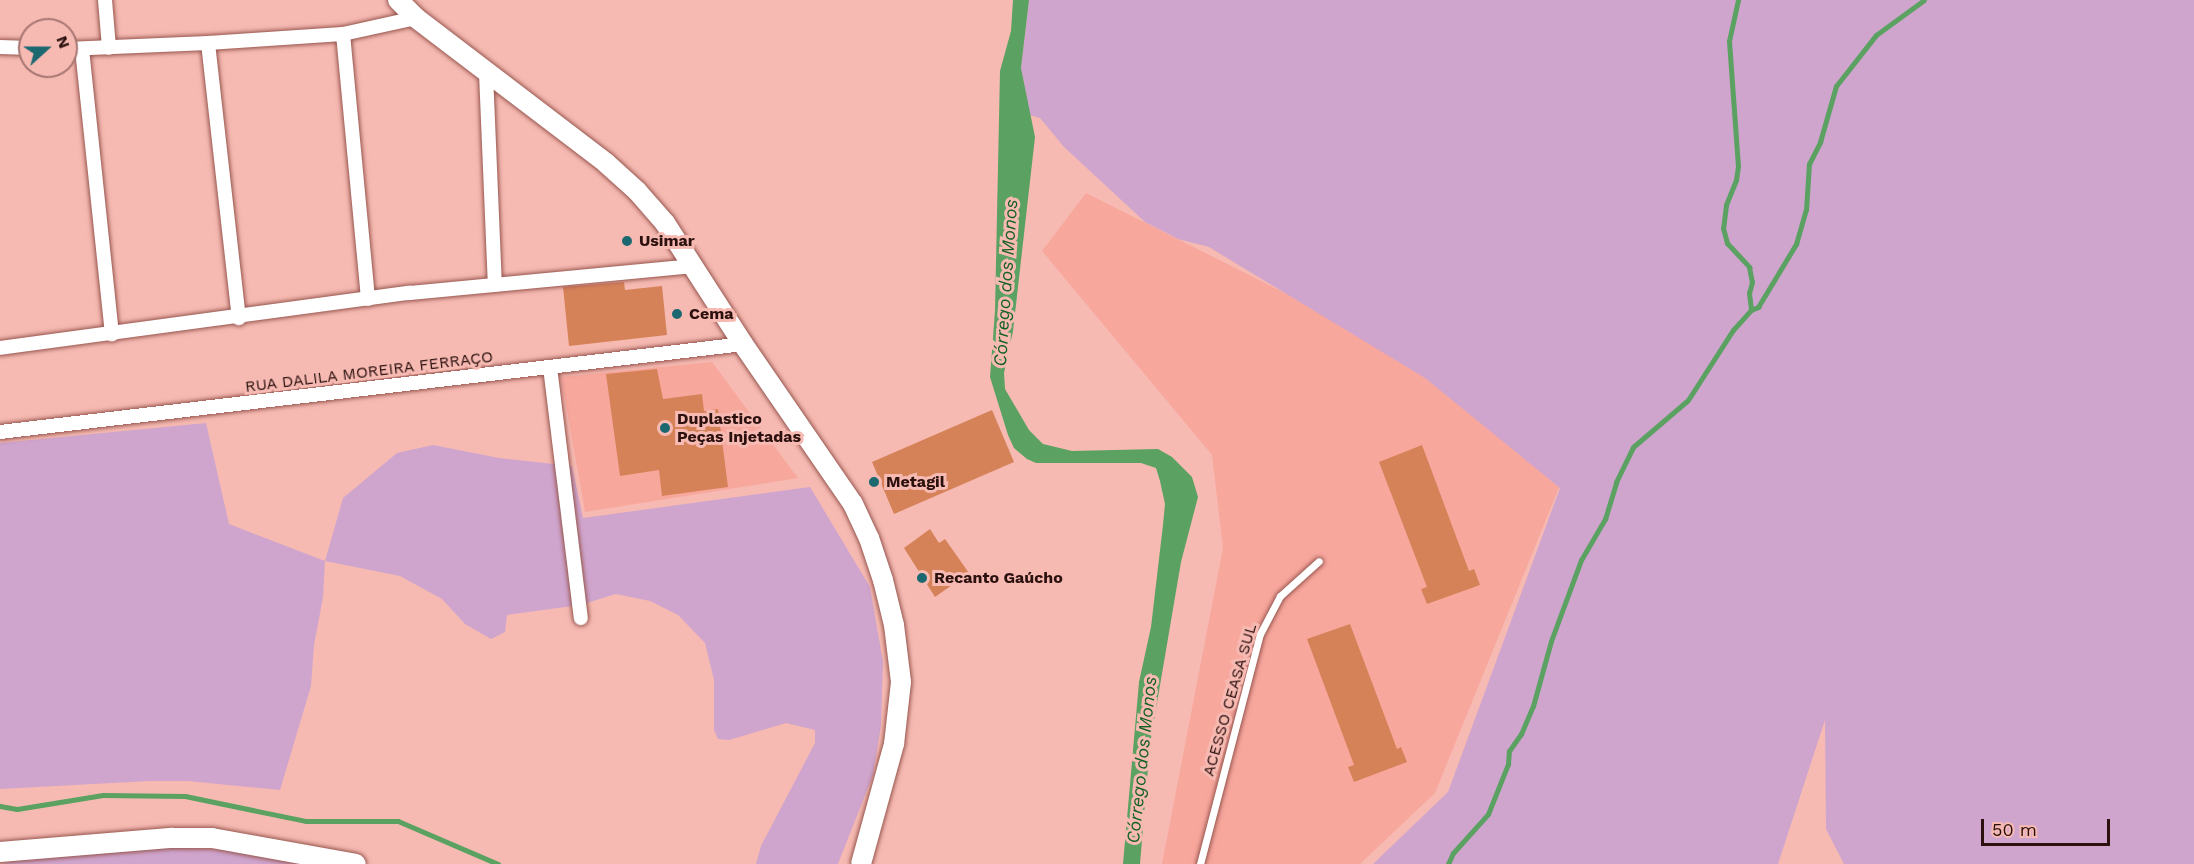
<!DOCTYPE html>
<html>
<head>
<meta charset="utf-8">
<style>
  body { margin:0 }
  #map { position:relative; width:2194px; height:864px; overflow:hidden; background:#f6bab2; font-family:"Work Sans",sans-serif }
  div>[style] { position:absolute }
  .built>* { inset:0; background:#f8a79d }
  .green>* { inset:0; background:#cfa5ce }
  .water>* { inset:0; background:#5aa162 }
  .stream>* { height:5px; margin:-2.5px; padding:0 2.5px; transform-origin:2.5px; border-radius:2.5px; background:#5aa162 }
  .building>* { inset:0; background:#d68259 }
  .roads { filter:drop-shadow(0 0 2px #97564f) drop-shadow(0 0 2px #97564f) }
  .lane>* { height:7px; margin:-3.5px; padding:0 3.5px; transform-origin:3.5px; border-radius:3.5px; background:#fff }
  .street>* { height:14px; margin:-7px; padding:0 7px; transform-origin:7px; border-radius:7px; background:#fff }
  .secondary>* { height:20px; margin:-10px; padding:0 10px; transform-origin:10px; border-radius:10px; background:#fff }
  .dots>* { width:16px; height:16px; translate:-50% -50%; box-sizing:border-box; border:3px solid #f6bab2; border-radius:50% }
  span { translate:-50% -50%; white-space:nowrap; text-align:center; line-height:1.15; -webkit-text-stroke:6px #f6bab2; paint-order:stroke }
  .poi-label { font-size:16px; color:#2b100e; font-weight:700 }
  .left { translate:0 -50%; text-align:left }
  .street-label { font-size:16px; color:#2b100e }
  .water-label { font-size:18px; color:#146124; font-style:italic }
  .north { position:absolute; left:18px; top:18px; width:60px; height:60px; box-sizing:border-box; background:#f6bab2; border:2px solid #a57670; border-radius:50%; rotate:69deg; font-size:16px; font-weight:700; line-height:24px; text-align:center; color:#2b100e }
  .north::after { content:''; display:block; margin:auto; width:21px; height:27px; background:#1c6871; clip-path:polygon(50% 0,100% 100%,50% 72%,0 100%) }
  .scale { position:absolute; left:1981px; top:819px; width:129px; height:27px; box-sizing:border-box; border:3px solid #2b100e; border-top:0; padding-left:8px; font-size:18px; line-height:21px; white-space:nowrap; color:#2b100e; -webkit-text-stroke:4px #f6bab2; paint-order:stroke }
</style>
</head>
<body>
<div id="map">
  <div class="built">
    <i style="clip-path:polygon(1086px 193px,1436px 369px,1567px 468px,1435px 793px,1360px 864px,1162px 864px,1223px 548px,1212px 455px,1042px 251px)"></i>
    <i style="clip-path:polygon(712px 362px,798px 478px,585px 512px,561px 377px)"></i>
  </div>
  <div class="green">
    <i style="clip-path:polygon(1029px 0,2194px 0,2194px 864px,1844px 864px,1826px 829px,1825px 720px,1778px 864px,1373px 864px,1448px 792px,1560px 488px,1425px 378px,1209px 247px,1178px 239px,1145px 222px,1064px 147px,1040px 118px,1030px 115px,1021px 68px)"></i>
    <i style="clip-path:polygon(206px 423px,229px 524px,325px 561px,343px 498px,397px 453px,433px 445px,499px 458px,572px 466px,583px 518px,810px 487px,870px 587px,883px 662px,881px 725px,873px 775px,838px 864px,756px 864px,761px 846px,815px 743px,815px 730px,786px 723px,729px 740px,718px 739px,714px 730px,714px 680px,705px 643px,678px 615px,650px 601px,616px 594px,580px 605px,507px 615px,505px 632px,491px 639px,465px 624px,442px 599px,400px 576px,325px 561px,323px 597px,314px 645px,311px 686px,280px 790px,188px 781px,149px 781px,0 789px,0 443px)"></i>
    <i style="clip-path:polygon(142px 846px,250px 851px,310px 864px,0 864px,27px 858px)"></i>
  </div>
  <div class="water">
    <i style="clip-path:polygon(1013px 0,1029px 0,1021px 68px,1035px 137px,1013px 331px,1004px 373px,1005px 389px,1029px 430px,1043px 444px,1072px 451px,1158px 449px,1172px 457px,1192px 477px,1198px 497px,1181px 562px,1150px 744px,1140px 864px,1123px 864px,1139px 682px,1151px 627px,1163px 525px,1165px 504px,1160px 481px,1156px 468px,1141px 463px,1036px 463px,1027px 459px,1014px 448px,1008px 435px,990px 377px,995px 311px,1000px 71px,1011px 31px)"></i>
  </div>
  <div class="stream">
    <i style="left:1738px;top:0;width:42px;rotate:102.4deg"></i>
    <i style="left:1729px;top:41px;width:125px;rotate:85.9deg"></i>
    <i style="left:1738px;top:166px;width:14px;rotate:98deg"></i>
    <i style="left:1736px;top:180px;width:27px;rotate:112deg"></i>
    <i style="left:1726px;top:205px;width:23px;rotate:97deg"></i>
    <i style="left:1723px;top:228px;width:16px;rotate:75deg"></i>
    <i style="left:1727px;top:243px;width:33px;rotate:47deg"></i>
    <i style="left:1749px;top:267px;width:15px;rotate:79deg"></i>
    <i style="left:1752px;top:282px;width:11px;rotate:105deg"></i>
    <i style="left:1749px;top:293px;width:17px;rotate:83deg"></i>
    <i style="left:0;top:806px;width:17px;rotate:10deg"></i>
    <i style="left:17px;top:809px;width:87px;rotate:-9.2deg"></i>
    <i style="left:103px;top:795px;width:82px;rotate:0.7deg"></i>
    <i style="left:185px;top:796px;width:124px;rotate:11.7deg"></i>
    <i style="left:306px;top:821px;width:92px"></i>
    <i style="left:398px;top:821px;width:109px;rotate:23.3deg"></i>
    <i style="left:1448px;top:864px;width:12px;rotate:-66deg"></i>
    <i style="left:1453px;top:853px;width:52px;rotate:-48.1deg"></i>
    <i style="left:1488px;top:814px;width:54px;rotate:-68.2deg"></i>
    <i style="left:1508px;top:764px;width:13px;rotate:-86deg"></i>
    <i style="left:1509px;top:751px;width:21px;rotate:-55deg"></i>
    <i style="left:1521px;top:734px;width:30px;rotate:-67deg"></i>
    <i style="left:1533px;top:706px;width:67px;rotate:-74.5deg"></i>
    <i style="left:1551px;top:641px;width:86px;rotate:-69.7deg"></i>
    <i style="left:1581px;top:560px;width:48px;rotate:-59.7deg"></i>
    <i style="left:1605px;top:519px;width:39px;rotate:-73deg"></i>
    <i style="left:1616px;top:482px;width:39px;rotate:-64deg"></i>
    <i style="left:1633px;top:447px;width:72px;rotate:-40.5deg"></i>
    <i style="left:1688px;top:400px;width:83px;rotate:-57.3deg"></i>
    <i style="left:1733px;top:330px;width:27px;rotate:-48deg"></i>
    <i style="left:1751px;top:310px;width:8px;rotate:-23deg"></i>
    <i style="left:1758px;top:307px;width:74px;rotate:-58.9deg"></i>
    <i style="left:1796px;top:244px;width:35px;rotate:-74deg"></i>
    <i style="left:1806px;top:210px;width:46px;rotate:-86.3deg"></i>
    <i style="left:1809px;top:164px;width:25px;rotate:-63deg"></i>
    <i style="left:1820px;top:142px;width:58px;rotate:-74.1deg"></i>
    <i style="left:1836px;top:86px;width:65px;rotate:-51.9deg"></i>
    <i style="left:1876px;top:35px;width:59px;rotate:-36.1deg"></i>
  </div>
  <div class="building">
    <i style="clip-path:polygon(624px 282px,625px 290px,662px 286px,667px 335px,569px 346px,563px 287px)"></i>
    <i style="clip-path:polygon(657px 369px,663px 399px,702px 394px,704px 411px,718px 409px,728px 487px,662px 496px,659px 470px,620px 476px,606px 374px)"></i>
    <i style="clip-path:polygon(992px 410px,1014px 462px,894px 514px,872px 462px)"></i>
    <i style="clip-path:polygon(1422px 445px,1469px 571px,1474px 569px,1480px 585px,1427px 604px,1421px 589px,1427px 587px,1379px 462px)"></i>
    <i style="clip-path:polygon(930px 529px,939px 543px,945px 539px,969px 573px,935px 597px,904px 548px)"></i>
    <i style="clip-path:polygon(1350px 624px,1397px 749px,1401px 747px,1407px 762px,1354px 782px,1348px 767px,1354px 765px,1307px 639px)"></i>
  </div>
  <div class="roads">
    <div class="lane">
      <i style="left:1200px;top:864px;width:238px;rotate:-75.4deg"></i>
      <i style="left:1260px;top:634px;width:43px;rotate:-62.2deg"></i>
      <i style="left:1280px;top:596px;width:52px;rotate:-41.9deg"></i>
    </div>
    <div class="street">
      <i style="left:105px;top:0;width:48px;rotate:85.2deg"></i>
      <i style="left:343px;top:34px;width:266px;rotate:84.6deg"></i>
      <i style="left:208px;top:43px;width:277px;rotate:83.6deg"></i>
      <i style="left:0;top:47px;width:30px;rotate:2deg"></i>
      <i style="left:66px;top:49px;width:142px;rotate:-2.4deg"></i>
      <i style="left:208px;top:43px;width:135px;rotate:-3.8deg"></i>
      <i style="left:343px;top:34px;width:75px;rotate:-12.4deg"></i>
      <i style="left:82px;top:49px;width:287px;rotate:84deg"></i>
      <i style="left:486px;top:73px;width:212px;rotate:87.6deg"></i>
      <i style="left:0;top:348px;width:413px;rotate:-7.7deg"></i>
      <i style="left:409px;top:293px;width:287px;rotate:-5.4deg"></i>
      <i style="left:550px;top:367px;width:253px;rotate:83deg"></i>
      <i style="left:0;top:432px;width:748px;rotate:-6.75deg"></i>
    </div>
    <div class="secondary">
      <i style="left:398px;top:0;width:25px;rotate:45deg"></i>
      <i style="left:416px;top:18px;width:239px;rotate:37.3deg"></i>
      <i style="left:606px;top:163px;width:42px;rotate:42.1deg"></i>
      <i style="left:637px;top:191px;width:43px;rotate:48.8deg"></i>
      <i style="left:665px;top:223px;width:144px;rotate:57.2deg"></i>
      <i style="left:743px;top:344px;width:194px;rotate:55.5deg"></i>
      <i style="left:853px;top:504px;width:38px;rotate:65deg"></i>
      <i style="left:869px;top:538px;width:44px;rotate:71.6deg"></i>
      <i style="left:883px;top:580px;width:46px;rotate:76.3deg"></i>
      <i style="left:894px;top:625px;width:57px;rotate:83deg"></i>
      <i style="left:901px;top:682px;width:62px;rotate:96.4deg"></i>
      <i style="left:894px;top:744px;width:124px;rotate:105.4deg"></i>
      <i style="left:0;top:852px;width:173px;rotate:-4.7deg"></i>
      <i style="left:172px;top:838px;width:40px"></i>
      <i style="left:212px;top:838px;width:146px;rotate:10.2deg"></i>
    </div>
  </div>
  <div class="dots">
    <i style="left:627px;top:241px;background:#1c6871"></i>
    <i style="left:677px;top:314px;background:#1c6871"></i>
    <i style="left:665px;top:428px;background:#1c6871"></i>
    <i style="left:874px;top:482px;background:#1c6871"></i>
    <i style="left:922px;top:578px;background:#1c6871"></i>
  </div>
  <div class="poi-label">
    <span class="left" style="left:639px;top:241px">Usimar</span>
    <span class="left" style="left:689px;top:314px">Cema</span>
    <span class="left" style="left:677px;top:428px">Duplastico<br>Peças Injetadas</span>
    <span class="left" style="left:886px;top:482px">Metagil</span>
    <span class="left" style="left:934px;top:578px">Recanto Gaúcho</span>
  </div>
  <div class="street-label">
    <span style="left:369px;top:372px;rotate:-7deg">RUA DALILA MOREIRA FERRAÇO</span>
    <span style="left:1230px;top:700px;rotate:-74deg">ACESSO CEASA SUL</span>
  </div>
  <div class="water-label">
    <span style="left:1006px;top:283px;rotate:-86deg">Córrego dos Monos</span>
    <span style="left:1142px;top:760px;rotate:-84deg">Córrego dos Monos</span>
  </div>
  <div class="north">N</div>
  <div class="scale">50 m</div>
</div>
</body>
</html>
